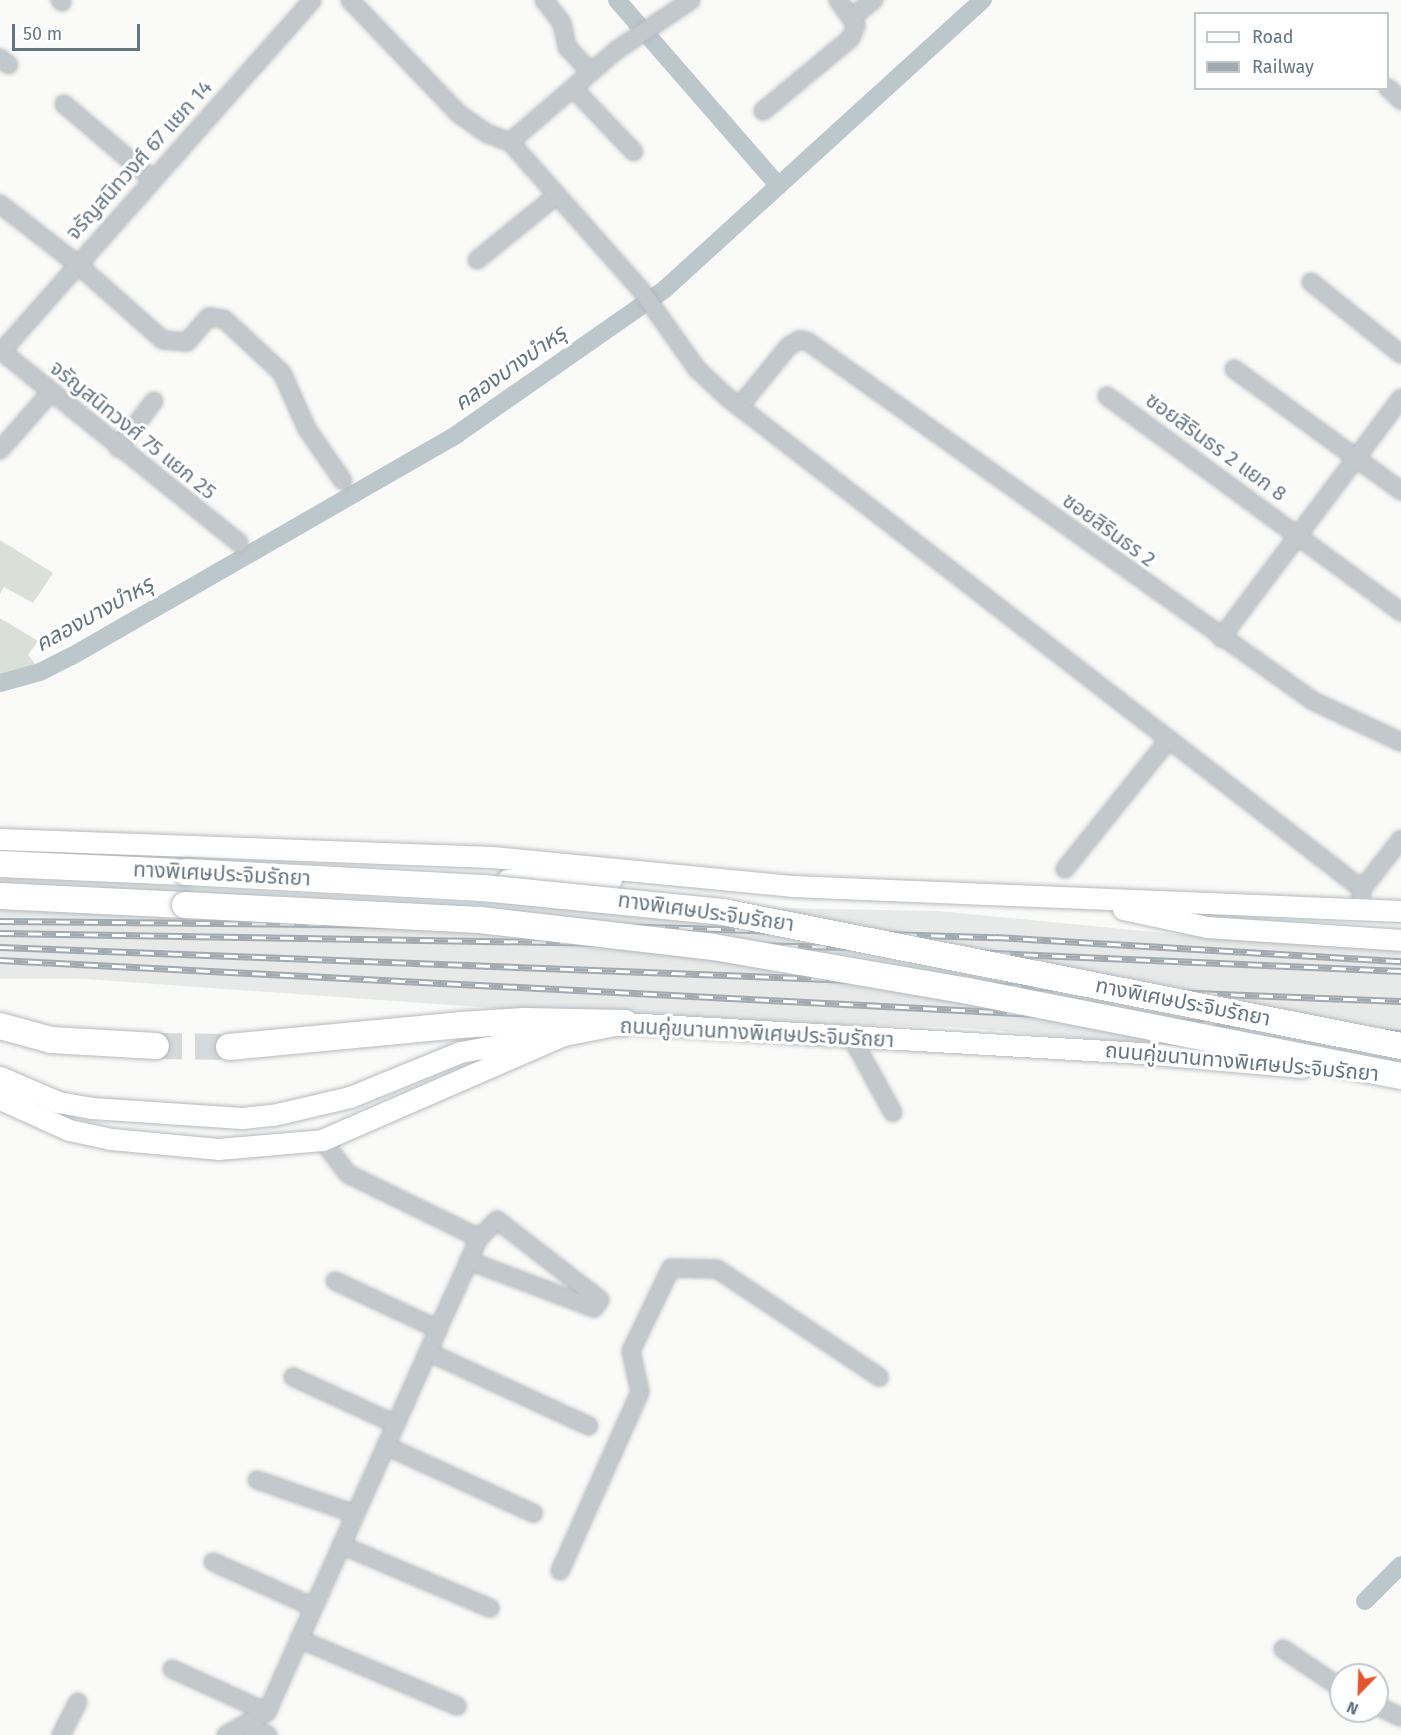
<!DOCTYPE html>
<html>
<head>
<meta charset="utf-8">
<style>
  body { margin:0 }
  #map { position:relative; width:1401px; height:1735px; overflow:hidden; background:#fafaf8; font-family:"Fira Sans","Noto Sans Thai",sans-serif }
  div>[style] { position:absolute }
  .built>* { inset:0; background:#e8e9e9 }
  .green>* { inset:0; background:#dadfd7 }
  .canal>* { height:18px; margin:-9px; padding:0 9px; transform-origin:9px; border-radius:9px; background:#bbc7cb }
  .highway-tunnel>* { height:26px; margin-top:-13px; transform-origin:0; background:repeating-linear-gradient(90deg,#d5d9db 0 26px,transparent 0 39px) }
  .roads { filter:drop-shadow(0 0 2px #b5babe) drop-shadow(0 0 2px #b5babe) }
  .minor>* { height:16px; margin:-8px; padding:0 8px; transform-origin:8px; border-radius:8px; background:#c3c8cc }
  .major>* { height:21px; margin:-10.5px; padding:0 10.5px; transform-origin:10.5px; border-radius:10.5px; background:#fff }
  .highway>* { height:26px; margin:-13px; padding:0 13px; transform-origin:13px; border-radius:13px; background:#fff }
  .rail>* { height:7px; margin-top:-3.5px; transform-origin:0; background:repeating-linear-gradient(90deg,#fff 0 14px,#a2aab0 0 28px); box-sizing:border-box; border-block:2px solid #a2aab0 }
  .bridges { filter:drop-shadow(0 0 2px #b4b9bd) drop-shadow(0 0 2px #b4b9bd) }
  .highway-bridge>* { height:26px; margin:-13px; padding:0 13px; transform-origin:13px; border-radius:13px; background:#fff }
  span { translate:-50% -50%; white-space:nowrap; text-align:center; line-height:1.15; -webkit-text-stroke:6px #fff; paint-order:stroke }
  .street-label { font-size:21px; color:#657683 }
  .water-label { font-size:22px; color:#60757c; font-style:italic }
  .legend { position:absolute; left:1194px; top:12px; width:195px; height:78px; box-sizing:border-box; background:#fff; border:2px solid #c1c8cd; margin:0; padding:8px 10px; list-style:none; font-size:18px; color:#657683 }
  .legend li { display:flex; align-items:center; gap:12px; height:30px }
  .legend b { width:30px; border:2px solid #c1c8cd }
  .north { position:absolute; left:1329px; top:1663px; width:60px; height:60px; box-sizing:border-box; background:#fff; border:2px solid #c1c8cd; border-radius:50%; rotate:203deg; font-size:16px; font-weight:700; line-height:24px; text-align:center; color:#657683 }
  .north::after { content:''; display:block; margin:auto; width:21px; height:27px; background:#e4572e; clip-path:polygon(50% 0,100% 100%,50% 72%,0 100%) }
  .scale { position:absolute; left:12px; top:24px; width:128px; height:27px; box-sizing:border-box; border:3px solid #657683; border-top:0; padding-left:8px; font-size:18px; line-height:21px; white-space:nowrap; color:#657683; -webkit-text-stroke:4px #fff; paint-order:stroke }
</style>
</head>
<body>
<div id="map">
  <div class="built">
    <i style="clip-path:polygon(0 876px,463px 902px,938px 911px,1195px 936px,1401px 948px,1401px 1066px,954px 1027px,691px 1022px,85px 979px,0 979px)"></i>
  </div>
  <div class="green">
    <i style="clip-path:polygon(0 540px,53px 573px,33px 603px,4px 587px,0 594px)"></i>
    <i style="clip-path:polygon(0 618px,38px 641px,28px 655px,37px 666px,0 674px)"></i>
  </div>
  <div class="canal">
    <i style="left:617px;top:0;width:244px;rotate:49deg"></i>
    <i style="left:0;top:683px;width:41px;rotate:-15.4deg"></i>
    <i style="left:40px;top:672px;width:36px;rotate:-27deg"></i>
    <i style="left:72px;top:656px;width:443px;rotate:-29.9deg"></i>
    <i style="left:456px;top:435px;width:255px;rotate:-34.9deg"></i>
    <i style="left:665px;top:289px;width:430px;rotate:-42.3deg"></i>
    <i style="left:1365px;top:1601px;width:51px;rotate:-45deg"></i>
  </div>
  <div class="highway-tunnel">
    <i style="left:156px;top:1046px;width:73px;rotate:0.8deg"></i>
  </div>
  <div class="roads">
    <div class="minor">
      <i style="left:60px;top:0;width:3px;rotate:45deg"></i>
      <i style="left:350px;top:0;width:158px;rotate:46.3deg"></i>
      <i style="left:459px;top:114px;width:33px;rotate:35deg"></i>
      <i style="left:486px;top:133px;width:26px;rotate:21deg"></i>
      <i style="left:510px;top:142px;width:198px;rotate:48.5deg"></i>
      <i style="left:641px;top:290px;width:97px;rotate:54.7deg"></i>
      <i style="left:697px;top:369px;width:42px;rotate:43.1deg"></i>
      <i style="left:728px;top:398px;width:802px;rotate:37.76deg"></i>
      <i style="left:544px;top:0;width:29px;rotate:52deg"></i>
      <i style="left:562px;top:23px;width:25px;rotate:78deg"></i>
      <i style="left:567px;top:47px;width:35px;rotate:47deg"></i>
      <i style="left:852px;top:17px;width:28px;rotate:-38deg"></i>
      <i style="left:0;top:58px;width:11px;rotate:38deg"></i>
      <i style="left:573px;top:88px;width:88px;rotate:46.4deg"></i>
      <i style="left:1388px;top:88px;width:18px;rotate:43deg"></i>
      <i style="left:64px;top:104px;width:116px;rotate:40.4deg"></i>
      <i style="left:763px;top:111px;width:114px;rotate:-39.7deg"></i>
      <i style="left:851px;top:38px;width:14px;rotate:-69deg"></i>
      <i style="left:856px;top:25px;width:31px;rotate:-126deg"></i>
      <i style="left:510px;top:142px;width:141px;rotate:-40.7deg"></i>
      <i style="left:617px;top:50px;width:89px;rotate:-34deg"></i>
      <i style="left:0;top:204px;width:98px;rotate:37.9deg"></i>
      <i style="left:77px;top:264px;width:115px;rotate:41.5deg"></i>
      <i style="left:163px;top:340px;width:24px;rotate:5deg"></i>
      <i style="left:187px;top:342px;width:33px;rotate:-49deg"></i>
      <i style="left:209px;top:317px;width:15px;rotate:8deg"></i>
      <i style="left:224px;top:319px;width:79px;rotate:43deg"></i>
      <i style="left:282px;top:373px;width:61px;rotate:65.9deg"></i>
      <i style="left:307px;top:429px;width:63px;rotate:55.3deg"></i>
      <i style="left:477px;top:260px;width:103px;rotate:-39.1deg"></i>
      <i style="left:1311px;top:282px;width:115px;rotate:38.7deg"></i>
      <i style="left:0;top:350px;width:307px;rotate:38.9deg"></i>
      <i style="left:2px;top:351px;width:468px;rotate:-48.5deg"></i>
      <i style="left:1234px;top:369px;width:207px;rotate:36.1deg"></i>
      <i style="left:1107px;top:396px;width:365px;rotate:36.3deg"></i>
      <i style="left:739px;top:407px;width:79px;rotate:-50.7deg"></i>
      <i style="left:789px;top:346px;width:12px;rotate:-31deg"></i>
      <i style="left:799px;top:340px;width:8px;rotate:7deg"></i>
      <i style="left:807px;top:341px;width:621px;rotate:35.43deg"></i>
      <i style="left:1313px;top:701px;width:97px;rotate:25deg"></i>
      <i style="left:118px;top:448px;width:59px;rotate:-52.5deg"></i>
      <i style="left:0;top:450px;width:76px;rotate:-48.7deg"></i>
      <i style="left:1221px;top:638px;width:300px;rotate:-53.1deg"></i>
      <i style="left:1065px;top:869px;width:166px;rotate:-51.3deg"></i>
      <i style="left:1361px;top:899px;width:10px;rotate:-84deg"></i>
      <i style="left:1362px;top:889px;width:63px;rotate:-52deg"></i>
      <i style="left:852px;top:1038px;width:85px;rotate:61.3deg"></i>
      <i style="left:322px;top:1140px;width:43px;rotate:52.6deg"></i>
      <i style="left:348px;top:1174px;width:146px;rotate:26deg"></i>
      <i style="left:335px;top:1281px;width:114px;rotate:25deg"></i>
      <i style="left:428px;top:1352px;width:177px;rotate:24.7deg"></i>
      <i style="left:293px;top:1377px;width:112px;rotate:24.7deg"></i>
      <i style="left:386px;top:1446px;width:162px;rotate:24.5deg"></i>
      <i style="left:257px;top:1480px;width:104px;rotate:19.1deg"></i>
      <i style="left:341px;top:1545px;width:162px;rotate:22.9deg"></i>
      <i style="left:213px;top:1562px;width:110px;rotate:24.2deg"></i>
      <i style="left:560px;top:1571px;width:196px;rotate:-65.9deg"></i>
      <i style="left:640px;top:1392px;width:42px;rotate:-102.4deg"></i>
      <i style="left:631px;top:1351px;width:92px;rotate:-64.3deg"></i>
      <i style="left:671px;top:1268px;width:46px;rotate:1.2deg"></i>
      <i style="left:717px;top:1269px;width:195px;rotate:33.7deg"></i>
      <i style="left:299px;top:1639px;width:172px;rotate:23deg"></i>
      <i style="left:1283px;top:1649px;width:70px;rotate:33.9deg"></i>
      <i style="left:172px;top:1669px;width:104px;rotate:24.4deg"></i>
      <i style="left:1377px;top:1706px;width:26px;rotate:25deg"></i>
      <i style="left:244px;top:1725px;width:26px;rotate:23deg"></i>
      <i style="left:61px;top:1735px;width:37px;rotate:-63deg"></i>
      <i style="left:226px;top:1735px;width:47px;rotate:-29.3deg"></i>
      <i style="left:267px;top:1712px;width:419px;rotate:-65.9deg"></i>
      <i style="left:438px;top:1329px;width:75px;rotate:-65.5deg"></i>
      <i style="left:469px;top:1261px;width:25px;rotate:-67deg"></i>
      <i style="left:479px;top:1238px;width:25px;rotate:-45deg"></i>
      <i style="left:497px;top:1220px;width:130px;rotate:37.8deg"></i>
      <i style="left:600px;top:1300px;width:10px;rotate:127deg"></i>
      <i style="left:594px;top:1308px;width:134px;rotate:-159.4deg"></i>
    </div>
    <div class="major">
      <i style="left:0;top:839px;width:492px;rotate:2.1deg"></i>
      <i style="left:492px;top:857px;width:301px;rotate:5.5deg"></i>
      <i style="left:792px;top:886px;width:610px;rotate:2.35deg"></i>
      <i style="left:507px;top:880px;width:104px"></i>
      <i style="left:1123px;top:909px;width:86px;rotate:12.1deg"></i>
      <i style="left:1207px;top:927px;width:194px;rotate:3.8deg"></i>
      <i style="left:0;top:1077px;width:63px;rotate:23.3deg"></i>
      <i style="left:58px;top:1102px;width:35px;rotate:10deg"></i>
      <i style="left:92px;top:1108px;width:150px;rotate:3.8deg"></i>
      <i style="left:242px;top:1118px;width:31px;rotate:-6deg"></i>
      <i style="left:273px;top:1115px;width:79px;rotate:-13.2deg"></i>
      <i style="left:350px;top:1097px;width:119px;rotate:-22.2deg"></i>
      <i style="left:460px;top:1052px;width:86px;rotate:-10deg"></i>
      <i style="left:0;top:1099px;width:76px;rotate:24.2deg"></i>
      <i style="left:69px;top:1130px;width:43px;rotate:12.1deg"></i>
      <i style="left:111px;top:1139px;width:107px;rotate:5.3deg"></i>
      <i style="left:218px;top:1149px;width:104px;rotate:-4.9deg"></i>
      <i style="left:322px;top:1140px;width:264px;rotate:-23.5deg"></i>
      <i style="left:564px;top:1035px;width:62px;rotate:-11.1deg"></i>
      <i style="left:625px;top:1023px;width:518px;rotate:3.32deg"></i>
      <i style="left:1142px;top:1053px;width:161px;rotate:5deg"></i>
    </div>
    <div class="highway">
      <i style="left:0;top:864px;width:186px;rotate:2.5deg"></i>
      <i style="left:0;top:896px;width:185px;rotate:2.8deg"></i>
      <i style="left:0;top:1026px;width:53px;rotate:15.4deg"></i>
      <i style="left:51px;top:1040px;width:105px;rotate:3.3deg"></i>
      <i style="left:229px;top:1047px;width:232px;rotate:-5.4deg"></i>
      <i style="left:460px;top:1025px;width:64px;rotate:-3.6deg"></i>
      <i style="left:524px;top:1021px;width:101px;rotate:1.1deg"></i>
    </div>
  </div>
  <div class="rail">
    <i style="left:0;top:921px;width:651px;rotate:0.53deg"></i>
    <i style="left:651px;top:927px;width:344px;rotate:1.7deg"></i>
    <i style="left:995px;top:937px;width:407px;rotate:3.4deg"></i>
    <i style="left:0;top:933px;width:856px;rotate:0.94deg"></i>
    <i style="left:856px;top:947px;width:546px;rotate:2.52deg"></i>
    <i style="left:0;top:947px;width:1402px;rotate:2.21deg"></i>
    <i style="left:0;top:960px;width:1403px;rotate:2.98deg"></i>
  </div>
  <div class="bridges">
    <div class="highway-bridge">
      <i style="left:186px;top:872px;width:297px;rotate:3.1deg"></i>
      <i style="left:483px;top:888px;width:241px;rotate:5.7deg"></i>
      <i style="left:723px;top:912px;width:691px;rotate:11.18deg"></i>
      <i style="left:185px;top:905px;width:295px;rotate:2.9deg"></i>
      <i style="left:480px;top:920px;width:235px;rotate:6.6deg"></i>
      <i style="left:713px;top:947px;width:259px;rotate:9.8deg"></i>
      <i style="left:968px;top:991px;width:441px;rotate:11.1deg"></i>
    </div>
  </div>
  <div class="street-label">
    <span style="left:139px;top:160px;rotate:-48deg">จรัญสนิทวงศ์ 67 แยก 14</span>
    <span style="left:133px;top:430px;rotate:39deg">จรัญสนิทวงศ์ 75 แยก 25</span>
    <span style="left:1216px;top:447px;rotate:36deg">ซอยสิรินธร 2 แยก 8</span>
    <span style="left:1109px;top:530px;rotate:36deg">ซอยสิรินธร 2</span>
    <span style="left:222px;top:874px;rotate:3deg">ทางพิเศษประจิมรัถยา</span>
    <span style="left:706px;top:912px;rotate:8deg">ทางพิเศษประจิมรัถยา</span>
    <span style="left:1183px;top:1002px;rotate:11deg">ทางพิเศษประจิมรัถยา</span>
    <span style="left:757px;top:1033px;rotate:3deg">ถนนคู่ขนานทางพิเศษประจิมรัถยา</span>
    <span style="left:1242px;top:1062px;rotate:5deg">ถนนคู่ขนานทางพิเศษประจิมรัถยา</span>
  </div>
  <div class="water-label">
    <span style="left:510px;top:368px;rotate:-35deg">คลองบางบำหรุ</span>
    <span style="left:94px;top:614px;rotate:-29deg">คลองบางบำหรุ</span>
  </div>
  <ul class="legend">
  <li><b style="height:8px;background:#fff"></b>Road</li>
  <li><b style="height:8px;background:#a2aab0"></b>Railway</li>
  </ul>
  <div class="north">N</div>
  <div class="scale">50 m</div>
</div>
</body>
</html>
